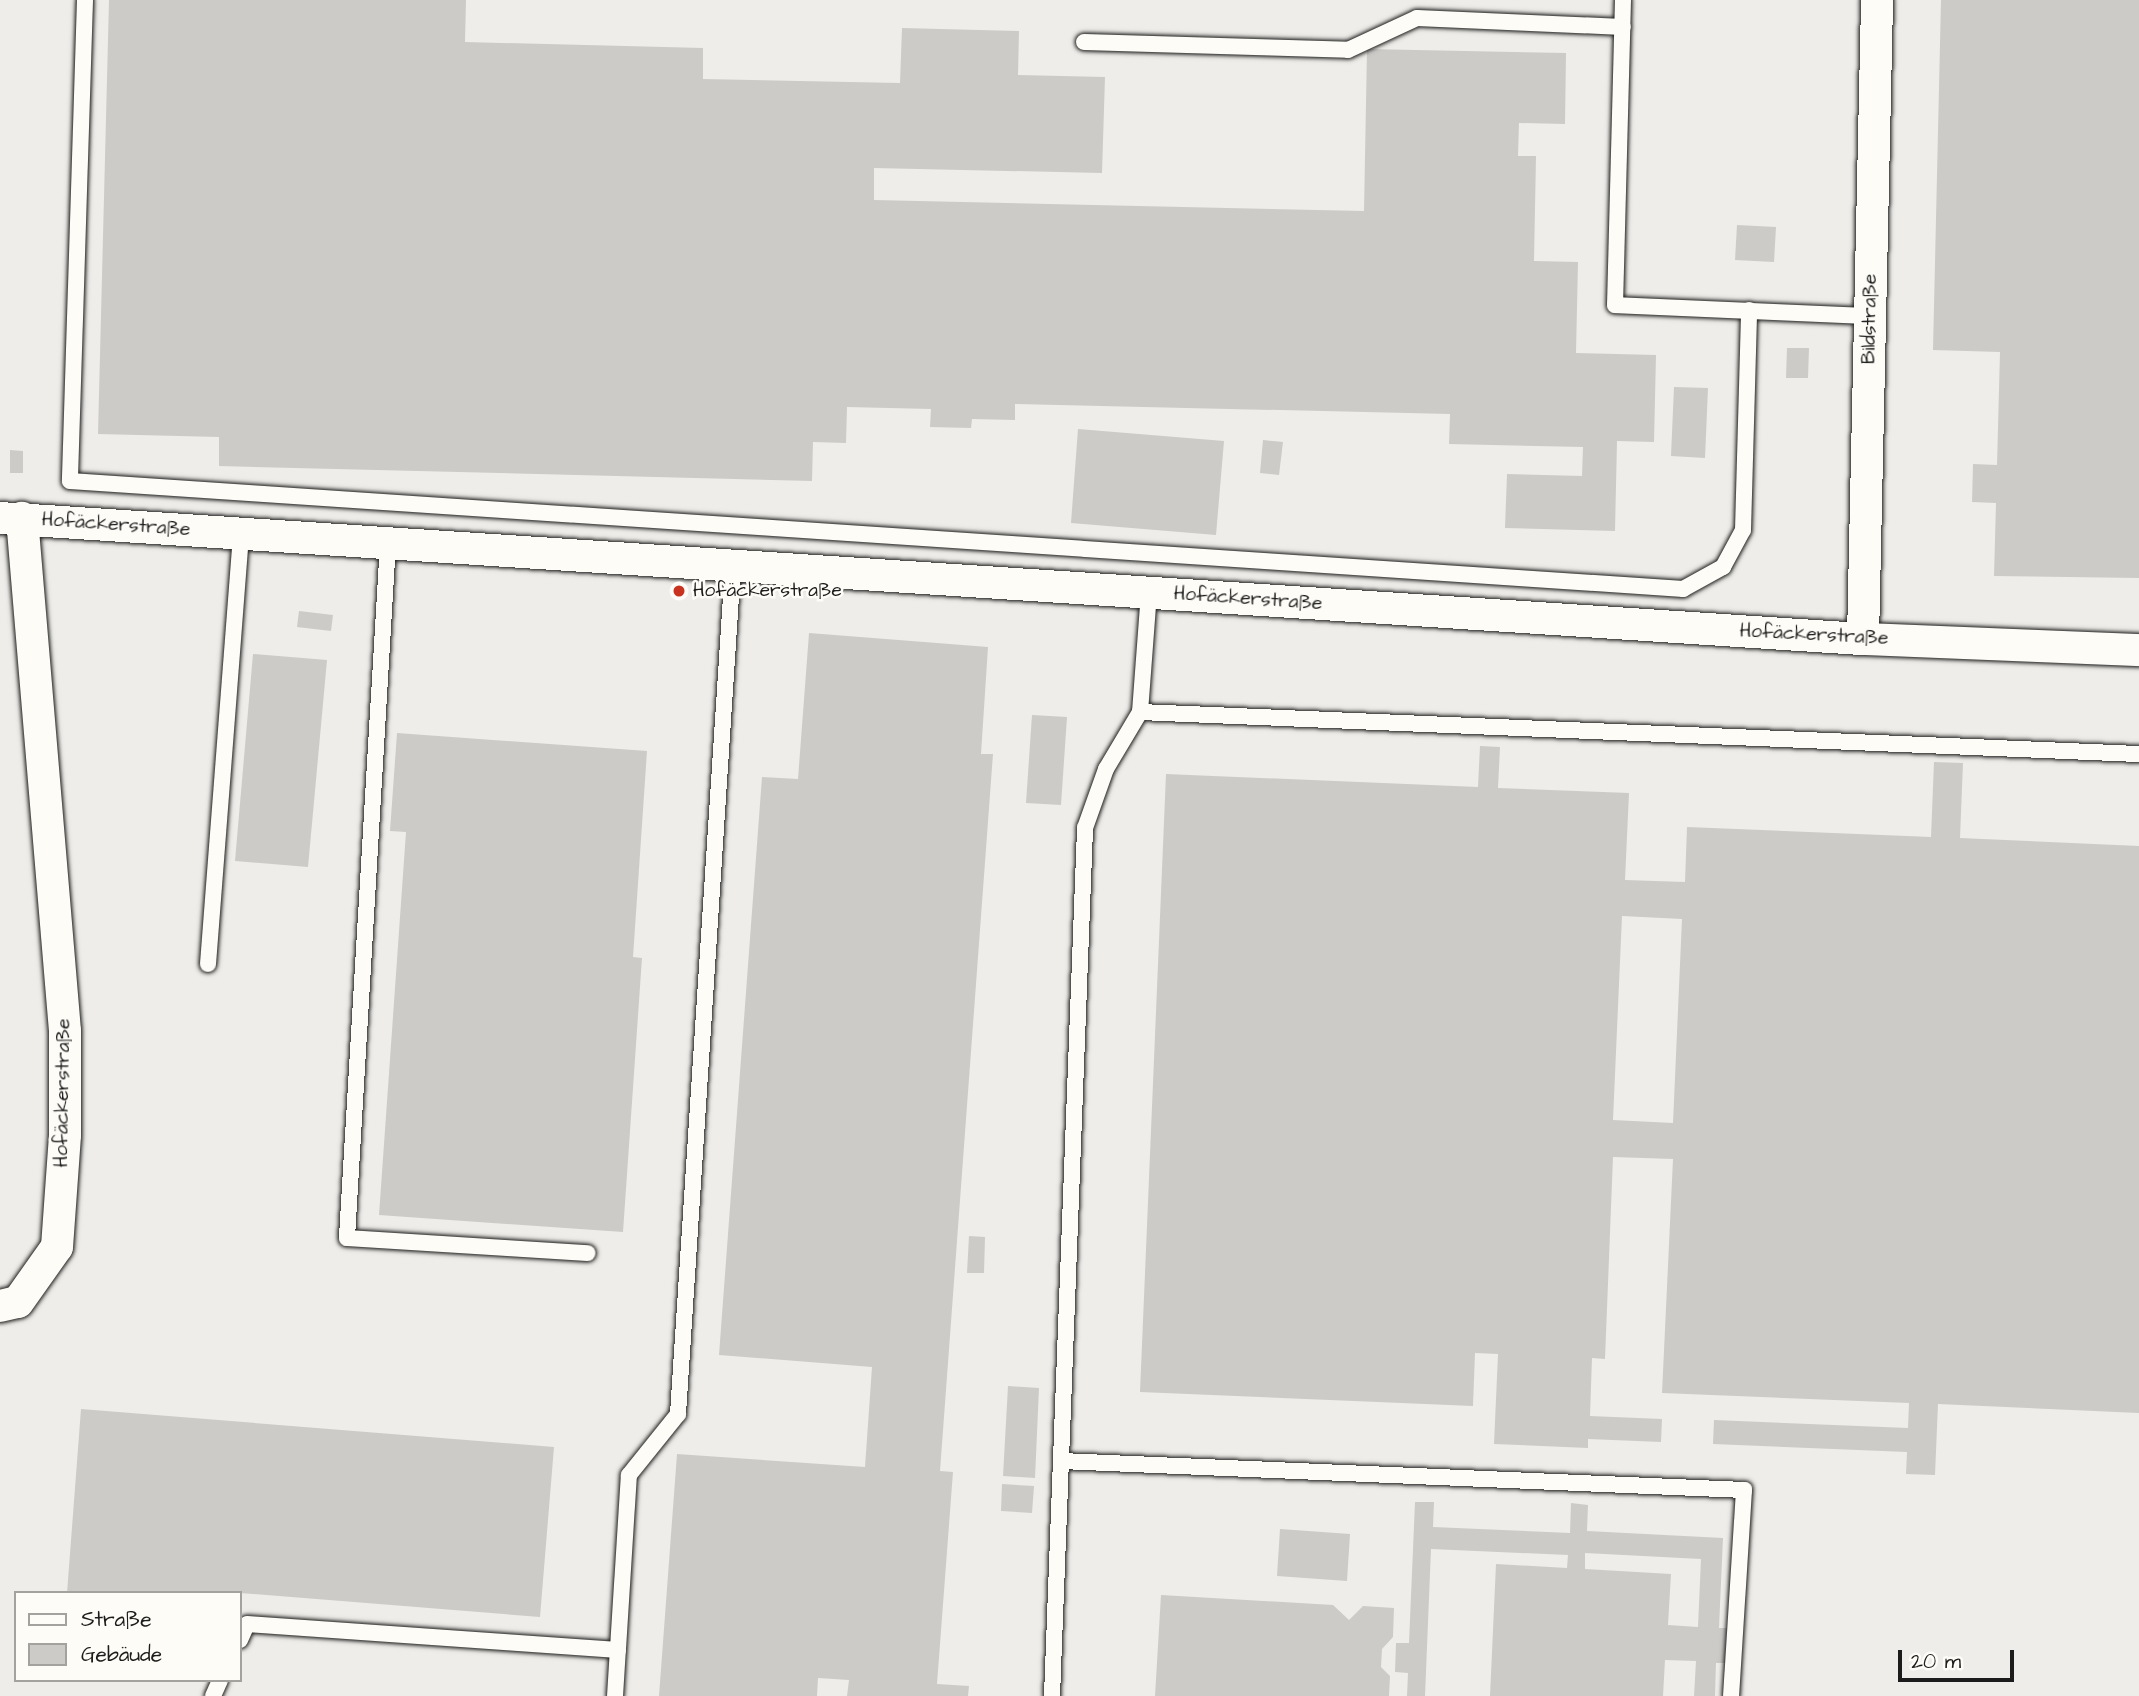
<!DOCTYPE html>
<html>
<head>
<meta charset="utf-8">
<style>
  body { margin:0 }
  #map { position:relative; width:2139px; height:1696px; overflow:hidden; background:#fdfcf7; font-family:"Architects Daughter",sans-serif }
  div>[style] { position:absolute }
  .built>* { inset:0; background:#eeede9 }
  .building>* { inset:0; background:#cccbc8 }
  .roads { filter:drop-shadow(0 0 2px #1c1c1c) drop-shadow(0 0 2px #1c1c1c) }
  .service>* { height:16px; margin:-8px; padding:0 8px; transform-origin:8px; border-radius:8px; background:#fdfcf7 }
  .minor>* { height:32px; margin:-16px; padding:0 16px; transform-origin:16px; border-radius:16px; background:#fdfcf7 }
  .dots>* { width:19px; height:19px; translate:-50% -50%; box-sizing:border-box; border:4px solid #fdfcf7; border-radius:50% }
  span { translate:-50% -50%; white-space:nowrap; text-align:center; line-height:1.15; -webkit-text-stroke:5px #fdfcf7; paint-order:stroke }
  .street-label { font-size:19px; color:#1c1c1c }
  .poi-label { font-size:19px; color:#1c1c1c }
  .left { translate:0 -50%; text-align:left }
  .legend { position:absolute; left:14px; top:1591px; width:228px; height:91px; box-sizing:border-box; background:#fdfcf7; border:2px solid #a3a29f; margin:0; padding:9px 12px; list-style:none; font-size:21px; color:#1c1c1c }
  .legend li { display:flex; align-items:center; gap:14px; height:35px }
  .legend b { width:35px; border:2px solid #a3a29f }
  .scale { position:absolute; left:1898px; top:1650px; width:116px; height:32px; box-sizing:border-box; border:4px solid #1c1c1c; border-top:0; padding-left:9px; font-size:21px; line-height:24px; white-space:nowrap; color:#1c1c1c; -webkit-text-stroke:5px #fdfcf7; paint-order:stroke }
</style>
</head>
<body>
<div id="map">
  <div class="built">
    <i style="clip-path:polygon(evenodd,0 0,2139px 0,2139px 1696px,0 1696px,0 0,16px 1593px,240px 1593px,240px 1680px,16px 1680px,16px 1593px)"></i>
  </div>
  <div class="building">
    <i style="clip-path:polygon(109px 0,466px 0,465px 42px,703px 48px,703px 79px,900px 83px,902px 28px,1019px 31px,1018px 75px,1105px 77px,1102px 173px,874px 168px,874px 200px,1364px 211px,1367px 49px,1566px 53px,1565px 124px,1519px 123px,1518px 156px,1536px 156px,1534px 261px,1578px 262px,1576px 353px,1656px 355px,1654px 442px,1617px 441px,1615px 531px,1505px 528px,1507px 474px,1582px 476px,1583px 447px,1449px 444px,1450px 414px,1015px 404px,1015px 420px,972px 419px,971px 428px,930px 427px,931px 409px,847px 407px,846px 443px,813px 442px,812px 481px,219px 466px,219px 437px,98px 434px)"></i>
    <i style="clip-path:polygon(1941px 0,2139px 0,2139px 578px,1994px 576px,1996px 503px,1972px 502px,1973px 464px,1997px 465px,2000px 352px,1933px 350px)"></i>
    <i style="clip-path:polygon(1737px 225px,1776px 227px,1774px 262px,1735px 260px)"></i>
    <i style="clip-path:polygon(1787px 348px,1809px 348px,1808px 378px,1786px 378px)"></i>
    <i style="clip-path:polygon(1674px 387px,1708px 388px,1705px 458px,1671px 456px)"></i>
    <i style="clip-path:polygon(1078px 429px,1224px 441px,1216px 535px,1071px 523px)"></i>
    <i style="clip-path:polygon(1263px 440px,1283px 442px,1279px 475px,1260px 473px)"></i>
    <i style="clip-path:polygon(10px 450px,23px 451px,23px 473px,10px 473px)"></i>
    <i style="clip-path:polygon(299px 611px,333px 615px,331px 631px,297px 627px)"></i>
    <i style="clip-path:polygon(809px 633px,988px 647px,981px 754px,993px 754px,940px 1471px,953px 1472px,937px 1684px,969px 1686px,968px 1696px,847px 1696px,849px 1680px,818px 1678px,817px 1696px,659px 1696px,677px 1454px,865px 1467px,872px 1367px,719px 1355px,762px 777px,798px 779px)"></i>
    <i style="clip-path:polygon(253px 654px,327px 660px,308px 867px,235px 861px)"></i>
    <i style="clip-path:polygon(1032px 715px,1067px 717px,1061px 805px,1026px 803px)"></i>
    <i style="clip-path:polygon(397px 733px,647px 751px,633px 957px,642px 958px,623px 1232px,379px 1215px,406px 832px,390px 831px)"></i>
    <i style="clip-path:polygon(evenodd,1480px 746px,1500px 747px,1498px 788px,1629px 793px,1625px 880px,1685px 882px,1687px 827px,1931px 837px,1934px 762px,1963px 763px,1960px 838px,2139px 846px,2139px 1413px,1938px 1404px,1935px 1475px,1906px 1474px,1907px 1452px,1713px 1444px,1714px 1420px,1908px 1428px,1909px 1403px,1662px 1393px,1673px 1159px,1613px 1157px,1605px 1359px,1592px 1358px,1590px 1416px,1662px 1419px,1661px 1442px,1588px 1439px,1588px 1448px,1494px 1444px,1498px 1354px,1475px 1353px,1473px 1406px,1140px 1392px,1166px 774px,1478px 787px,1480px 746px,1622px 916px,1682px 919px,1673px 1123px,1613px 1120px,1622px 916px)"></i>
    <i style="clip-path:polygon(969px 1236px,985px 1237px,984px 1273px,967px 1273px)"></i>
    <i style="clip-path:polygon(1008px 1386px,1039px 1388px,1035px 1478px,1003px 1476px)"></i>
    <i style="clip-path:polygon(81px 1409px,554px 1447px,540px 1617px,240px 1593px,67px 1593px)"></i>
    <i style="clip-path:polygon(1002px 1484px,1034px 1486px,1032px 1513px,1001px 1511px)"></i>
    <i style="clip-path:polygon(evenodd,1415px 1502px,1434px 1502px,1433px 1527px,1570px 1533px,1571px 1503px,1588px 1505px,1587px 1531px,1723px 1538px,1719px 1628px,1727px 1628px,1725px 1663px,1716px 1663px,1715px 1696px,1694px 1696px,1696px 1661px,1665px 1660px,1663px 1696px,1490px 1696px,1496px 1564px,1567px 1568px,1568px 1555px,1431px 1549px,1425px 1696px,1407px 1696px,1408px 1673px,1395px 1672px,1396px 1643px,1409px 1643px,1415px 1502px,1585px 1553px,1701px 1559px,1698px 1627px,1668px 1625px,1671px 1574px,1585px 1569px,1585px 1553px)"></i>
    <i style="clip-path:polygon(1280px 1529px,1350px 1534px,1347px 1581px,1277px 1576px)"></i>
    <i style="clip-path:polygon(1161px 1595px,1333px 1605px,1349px 1620px,1363px 1606px,1394px 1608px,1393px 1637px,1382px 1649px,1381px 1667px,1390px 1676px,1389px 1696px,1155px 1696px)"></i>
  </div>
  <div class="roads">
    <div class="service">
      <i style="left:85px;top:0;width:481px;rotate:91.8deg"></i>
      <i style="left:70px;top:481px;width:1617px;rotate:3.83deg"></i>
      <i style="left:1683px;top:589px;width:46px;rotate:-28.8deg"></i>
      <i style="left:1723px;top:567px;width:42px;rotate:-61.6deg"></i>
      <i style="left:1743px;top:530px;width:220px;rotate:-88.4deg"></i>
      <i style="left:1623px;top:0;width:305px;rotate:91.5deg"></i>
      <i style="left:1615px;top:305px;width:255px;rotate:2.5deg"></i>
      <i style="left:1084px;top:42px;width:264px;rotate:1.7deg"></i>
      <i style="left:1348px;top:50px;width:76px;rotate:-24.9deg"></i>
      <i style="left:1417px;top:18px;width:206px;rotate:2.5deg"></i>
      <i style="left:388px;top:543px;width:696px;rotate:93.38deg"></i>
      <i style="left:347px;top:1238px;width:241px;rotate:3.6deg"></i>
      <i style="left:1140px;top:712px;width:1000px;rotate:2.41deg"></i>
      <i style="left:208px;top:964px;width:432px;rotate:-85.6deg"></i>
      <i style="left:1061px;top:1461px;width:684px;rotate:2.43deg"></i>
      <i style="left:1744px;top:1490px;width:206px;rotate:93.6deg"></i>
      <i style="left:240px;top:1640px;width:17px;rotate:-66deg"></i>
      <i style="left:247px;top:1624px;width:372px;rotate:4deg"></i>
      <i style="left:213px;top:1696px;width:17px;rotate:-66deg"></i>
      <i style="left:615px;top:1696px;width:221px;rotate:-86.4deg"></i>
      <i style="left:629px;top:1475px;width:78px;rotate:-51.2deg"></i>
      <i style="left:678px;top:1414px;width:851px;rotate:-86.29deg"></i>
      <i style="left:1052px;top:1696px;width:869px;rotate:-87.82deg"></i>
      <i style="left:1085px;top:828px;width:63px;rotate:-70.4deg"></i>
      <i style="left:1106px;top:769px;width:66px;rotate:-59.2deg"></i>
      <i style="left:1140px;top:712px;width:120px;rotate:-85.7deg"></i>
    </div>
    <div class="minor">
      <i style="left:0;top:518px;width:1867px;rotate:3.72deg"></i>
      <i style="left:1863px;top:639px;width:276px;rotate:2.3deg"></i>
      <i style="left:1863px;top:639px;width:639px;rotate:-88.74deg"></i>
      <i style="left:0;top:1306px;width:18px;rotate:-13deg"></i>
      <i style="left:18px;top:1302px;width:67px;rotate:-54.7deg"></i>
      <i style="left:57px;top:1247px;width:112px;rotate:-85.9deg"></i>
      <i style="left:65px;top:1135px;width:104px;rotate:-90deg"></i>
      <i style="left:65px;top:1031px;width:515px;rotate:-94.79deg"></i>
    </div>
  </div>
  <div class="dots">
    <i style="left:679px;top:591px;background:#c8321e"></i>
  </div>
  <div class="street-label">
    <span style="left:1870px;top:319px;rotate:-89deg">Bildstraße</span>
    <span style="left:116px;top:525px;rotate:4deg">Hofäckerstraße</span>
    <span style="left:1248px;top:599px;rotate:4deg">Hofäckerstraße</span>
    <span style="left:1814px;top:635px;rotate:3deg">Hofäckerstraße</span>
    <span style="left:63px;top:1093px;rotate:-89deg">Hofäckerstraße</span>
  </div>
  <div class="poi-label">
    <span class="left" style="left:693px;top:591px">Hofäckerstraße</span>
  </div>
  <ul class="legend">
  <li><b style="height:9px;background:#fdfcf7"></b>Straße</li>
  <li><b style="height:19px;background:#cccbc8"></b>Gebäude</li>
  </ul>
  <div class="scale">20 m</div>
</div>
</body>
</html>
